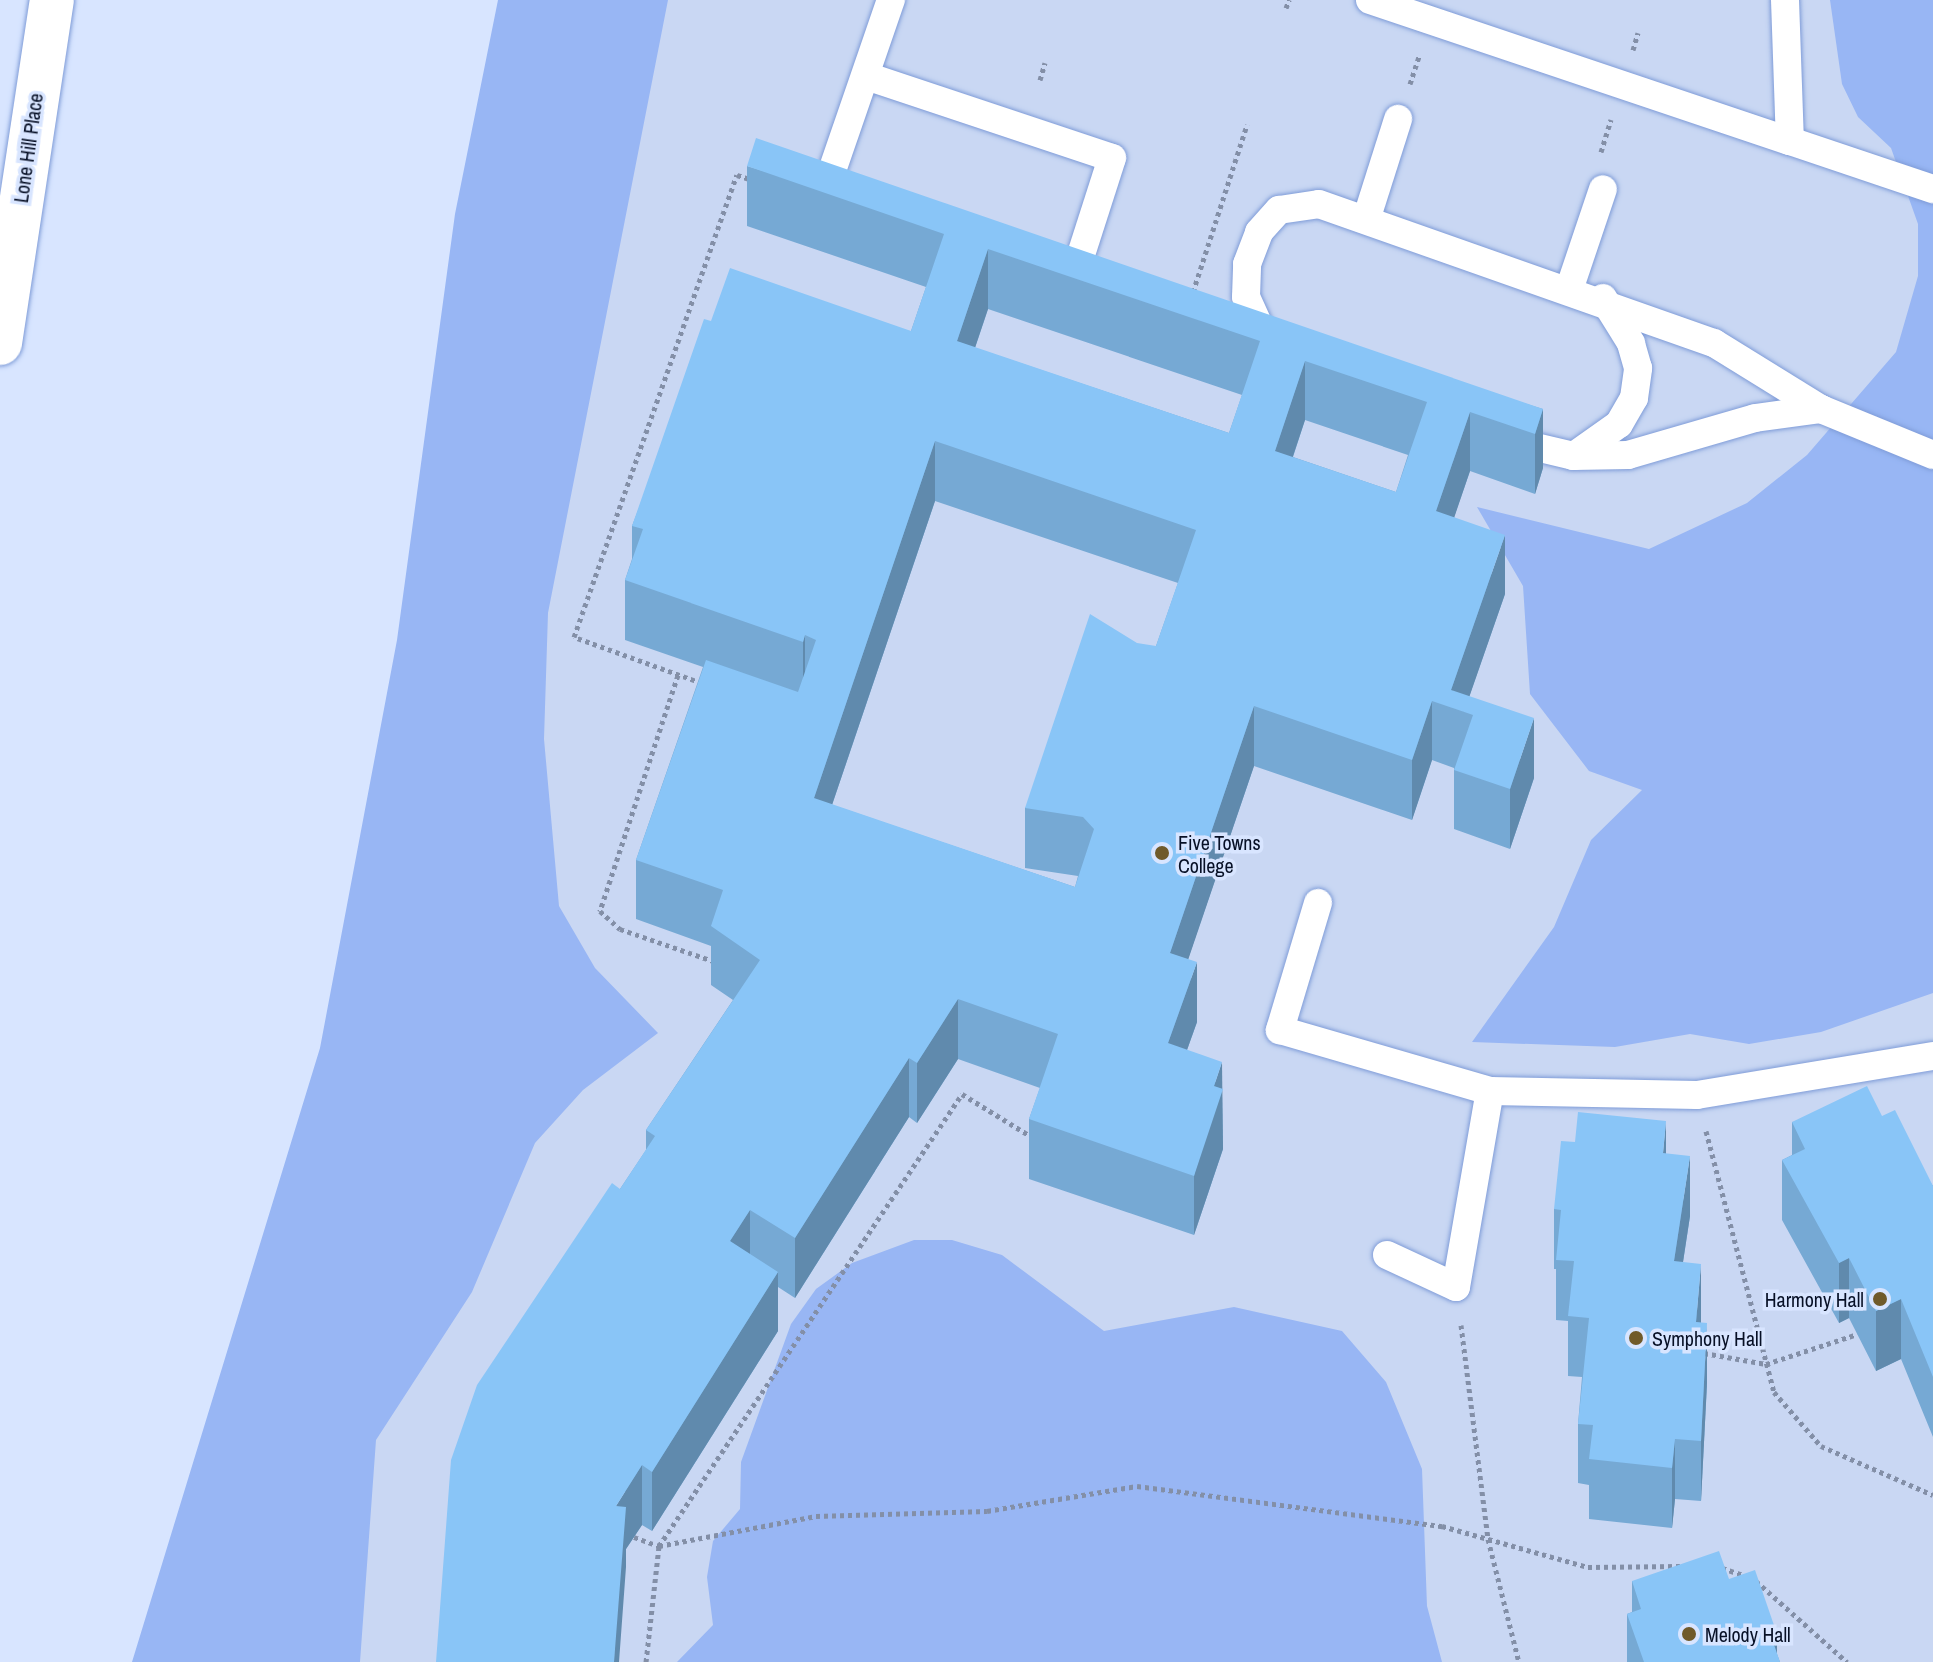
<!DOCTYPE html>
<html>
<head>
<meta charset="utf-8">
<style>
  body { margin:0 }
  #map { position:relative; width:1933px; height:1662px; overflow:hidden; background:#d8e5ff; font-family:"Archivo Narrow",sans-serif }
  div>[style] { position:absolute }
  .built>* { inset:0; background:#c9d7f3 }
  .green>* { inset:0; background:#98b6f4 }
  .path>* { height:5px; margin-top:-2.5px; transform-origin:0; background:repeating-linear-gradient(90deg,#838fa7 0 4px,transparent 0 8px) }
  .roads { filter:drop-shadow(0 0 2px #7f9cd8) drop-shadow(0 0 2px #7f9cd8) }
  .lane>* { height:28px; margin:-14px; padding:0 14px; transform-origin:14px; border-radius:14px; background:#fff }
  .street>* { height:44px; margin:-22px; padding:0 22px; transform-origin:22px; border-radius:22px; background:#fff }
  .wall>* { inset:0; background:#76a9d4 }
  .shaded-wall>* { inset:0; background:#608aad }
  .building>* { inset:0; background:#89c5f7 }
  .dots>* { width:22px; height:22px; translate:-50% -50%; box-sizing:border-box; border:4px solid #d8e5ff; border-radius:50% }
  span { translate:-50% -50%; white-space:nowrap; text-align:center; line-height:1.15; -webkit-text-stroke:7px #d8e5ff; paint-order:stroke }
  .street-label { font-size:20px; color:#071026 }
  .poi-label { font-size:20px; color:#071026 }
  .left { translate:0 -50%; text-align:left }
  .right { translate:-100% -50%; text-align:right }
</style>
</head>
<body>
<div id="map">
  <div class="built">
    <i style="clip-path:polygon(596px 0,1933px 0,1933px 1662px,187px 1662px)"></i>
  </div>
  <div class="green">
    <i style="clip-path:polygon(498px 0,668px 0,548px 613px,544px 739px,559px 906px,595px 968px,658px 1033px,583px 1090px,535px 1143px,472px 1292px,376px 1440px,360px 1662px,132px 1662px,320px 1048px,397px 640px,455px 214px)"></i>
    <i style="clip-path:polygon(1830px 0,1933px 0,1933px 993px,1821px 1032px,1749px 1044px,1690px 1034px,1615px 1047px,1472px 1042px,1554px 927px,1591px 840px,1642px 790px,1589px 771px,1530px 694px,1523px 586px,1477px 507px,1649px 549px,1747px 503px,1807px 455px,1896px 352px,1918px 276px,1918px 224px,1891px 148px,1858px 117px,1842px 84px)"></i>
    <i style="clip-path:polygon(914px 1240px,952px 1240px,1002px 1255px,1104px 1331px,1234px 1307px,1342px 1331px,1386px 1382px,1422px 1469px,1427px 1606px,1442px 1662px,677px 1662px,713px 1625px,707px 1577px,713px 1541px,740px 1509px,741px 1462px,791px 1324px,816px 1289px,852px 1263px)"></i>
  </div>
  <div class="path">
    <i style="left:1286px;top:8px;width:9px;rotate:-69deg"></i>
    <i style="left:1633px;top:50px;width:18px;rotate:-74deg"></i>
    <i style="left:1040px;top:80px;width:18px;rotate:-74deg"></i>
    <i style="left:1410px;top:84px;width:29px;rotate:-72deg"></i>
    <i style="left:1601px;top:152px;width:34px;rotate:-73deg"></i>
    <i style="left:1193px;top:292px;width:176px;rotate:-72.1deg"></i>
    <i style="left:678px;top:675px;width:249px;rotate:108.3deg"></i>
    <i style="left:600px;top:911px;width:27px;rotate:42deg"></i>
    <i style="left:620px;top:929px;width:102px;rotate:19deg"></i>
    <i style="left:702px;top:683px;width:136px;rotate:-160.2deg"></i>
    <i style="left:574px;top:637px;width:490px;rotate:-70.6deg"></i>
    <i style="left:737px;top:175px;width:16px;rotate:18deg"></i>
    <i style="left:1706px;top:1131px;width:270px;rotate:75.4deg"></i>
    <i style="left:1774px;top:1392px;width:72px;rotate:49deg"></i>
    <i style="left:1821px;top:1446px;width:122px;rotate:23.6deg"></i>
    <i style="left:1461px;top:1325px;width:216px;rotate:82.8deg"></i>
    <i style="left:1488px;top:1539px;width:127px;rotate:75.9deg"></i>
    <i style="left:1704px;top:1353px;width:63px;rotate:10.1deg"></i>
    <i style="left:1766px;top:1364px;width:96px;rotate:-18.2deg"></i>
    <i style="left:634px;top:1537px;width:27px;rotate:20deg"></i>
    <i style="left:659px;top:1546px;width:160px;rotate:-10.8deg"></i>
    <i style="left:816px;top:1516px;width:171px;rotate:-1.7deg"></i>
    <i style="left:987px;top:1511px;width:152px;rotate:-9.5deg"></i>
    <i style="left:1137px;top:1486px;width:308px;rotate:7.5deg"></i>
    <i style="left:1442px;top:1526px;width:152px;rotate:15.7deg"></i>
    <i style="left:1588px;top:1567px;width:93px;rotate:-0.6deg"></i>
    <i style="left:1722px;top:1568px;width:26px;rotate:18deg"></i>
    <i style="left:1756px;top:1581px;width:122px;rotate:41.7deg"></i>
    <i style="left:646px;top:1662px;width:117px;rotate:-83.6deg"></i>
    <i style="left:659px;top:1546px;width:544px;rotate:-56.16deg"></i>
    <i style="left:962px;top:1094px;width:82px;rotate:31.6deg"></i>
  </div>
  <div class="roads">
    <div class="lane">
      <i style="left:1370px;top:0;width:443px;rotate:18.6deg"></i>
      <i style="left:1785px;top:0;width:141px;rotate:88deg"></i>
      <i style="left:1790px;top:141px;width:151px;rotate:18.6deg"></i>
      <i style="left:866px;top:76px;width:259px;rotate:18.4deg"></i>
      <i style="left:1112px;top:158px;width:134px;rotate:107.8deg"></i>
      <i style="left:822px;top:200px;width:212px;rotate:-71deg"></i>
      <i style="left:1367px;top:217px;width:103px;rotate:-72.4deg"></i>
      <i style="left:1570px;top:287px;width:103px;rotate:-71.4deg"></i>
      <i style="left:1266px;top:341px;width:48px;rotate:-114.4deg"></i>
      <i style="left:1246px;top:297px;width:33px;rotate:-88deg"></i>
      <i style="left:1247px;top:264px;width:34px;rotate:-69deg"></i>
      <i style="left:1259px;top:232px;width:30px;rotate:-48deg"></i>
      <i style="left:1279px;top:210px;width:40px;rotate:-8.5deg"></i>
      <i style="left:1319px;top:204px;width:419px;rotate:19.4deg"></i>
      <i style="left:1714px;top:343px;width:126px;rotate:31.7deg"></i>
      <i style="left:1821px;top:409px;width:121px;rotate:22.3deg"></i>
      <i style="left:1506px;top:440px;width:69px;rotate:13.4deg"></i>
      <i style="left:1573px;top:456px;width:55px;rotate:-1deg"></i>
      <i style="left:1628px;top:455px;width:132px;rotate:-16.2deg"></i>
      <i style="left:1755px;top:418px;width:67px;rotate:-7.8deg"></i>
      <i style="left:1574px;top:456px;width:55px;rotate:-35.4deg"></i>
      <i style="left:1619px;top:424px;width:30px;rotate:-60deg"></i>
      <i style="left:1634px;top:398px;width:30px;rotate:-82deg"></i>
      <i style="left:1638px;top:368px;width:26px;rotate:-106deg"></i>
      <i style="left:1631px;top:343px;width:53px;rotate:-121.9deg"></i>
      <i style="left:1318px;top:903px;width:133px;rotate:106.7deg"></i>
      <i style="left:1280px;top:1030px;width:219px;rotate:16.2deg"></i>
      <i style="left:1490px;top:1091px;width:207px;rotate:1.1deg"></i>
      <i style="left:1697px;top:1095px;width:239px;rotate:-9.4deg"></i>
      <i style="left:1387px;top:1255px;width:76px;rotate:24.9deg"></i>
      <i style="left:1456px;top:1287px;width:199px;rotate:-80.2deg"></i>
    </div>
    <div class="street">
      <i style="left:0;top:343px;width:347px;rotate:-81.4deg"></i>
    </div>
  </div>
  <div class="wall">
    <i style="clip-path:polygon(evenodd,747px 166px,1543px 409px,1543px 468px,1535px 494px,1470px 471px,1454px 517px,1505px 594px,1469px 697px,1534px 778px,1510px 849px,1454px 829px,1454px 768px,1432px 760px,1412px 820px,1254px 766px,1188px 959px,1197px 1022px,1187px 1050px,1222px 1089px,1223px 1149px,1194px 1235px,1029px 1179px,1029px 1119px,1040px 1088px,958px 1059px,917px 1123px,909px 1117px,795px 1298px,778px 1287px,778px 1331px,652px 1531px,642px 1525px,626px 1549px,626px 1567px,620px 1189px,646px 1150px,646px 1130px,733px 1000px,711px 985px,711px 946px,636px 919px,636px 860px,703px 667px,625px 640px,625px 580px,632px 559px,632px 526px,711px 321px,911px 331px,926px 287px,747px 226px,747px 166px,988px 309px,1242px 395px,1229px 433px,975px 348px,988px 309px,747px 166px,1305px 420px,1408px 455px,1396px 492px,1293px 457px,1305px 420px,747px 166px,935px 501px,1178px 583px,1156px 646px,1025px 808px,1025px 868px,1078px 876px,1075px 887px,832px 805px,935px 501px)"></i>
    <i style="clip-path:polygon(1882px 1116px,1933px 1186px,1933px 1437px,1901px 1359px,1876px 1371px,1849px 1318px,1839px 1323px,1782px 1220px,1782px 1160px,1792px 1155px,1792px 1122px)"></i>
    <i style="clip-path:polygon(1666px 1154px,1690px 1216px,1683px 1262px,1701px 1323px,1707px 1383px,1701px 1501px,1675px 1499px,1672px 1528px,1589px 1519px,1589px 1485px,1578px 1483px,1578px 1424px,1582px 1377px,1568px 1376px,1568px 1321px,1556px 1320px,1556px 1269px,1554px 1269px,1554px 1209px)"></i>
    <i style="clip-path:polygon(1729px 1579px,1777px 1654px,1780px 1662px,1627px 1662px,1627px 1614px,1632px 1612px,1632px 1581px)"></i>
  </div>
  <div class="shaded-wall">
    <i style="clip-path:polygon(988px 249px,988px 309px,957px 401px,957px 341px)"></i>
    <i style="clip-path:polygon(1305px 361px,1305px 420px,1275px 510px,1275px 451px)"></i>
    <i style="clip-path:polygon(1543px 409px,1543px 468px,1535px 494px,1535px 434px)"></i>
    <i style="clip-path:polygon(1470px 412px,1470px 471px,1436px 571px,1436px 511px)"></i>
    <i style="clip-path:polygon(935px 441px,935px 501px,814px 858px,814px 798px)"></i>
    <i style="clip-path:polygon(1505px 535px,1505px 594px,1464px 712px,1451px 690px)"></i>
    <i style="clip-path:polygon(805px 635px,805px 695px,803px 702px,803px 642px)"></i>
    <i style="clip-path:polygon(1432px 701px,1432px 760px,1412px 820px,1412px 760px)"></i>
    <i style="clip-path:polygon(1254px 706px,1254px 766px,1170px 1013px,1170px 953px)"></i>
    <i style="clip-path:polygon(1534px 718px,1534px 778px,1510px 849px,1510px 789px)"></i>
    <i style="clip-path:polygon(1197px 962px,1197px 1022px,1168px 1103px,1168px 1043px)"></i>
    <i style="clip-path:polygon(958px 999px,958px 1059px,917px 1123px,917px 1063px)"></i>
    <i style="clip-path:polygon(909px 1058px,909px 1117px,795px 1298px,795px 1238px)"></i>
    <i style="clip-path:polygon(1222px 1062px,1223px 1149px,1194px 1235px,1194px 1176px,1214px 1086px)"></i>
    <i style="clip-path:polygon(1666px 1121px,1666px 1181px,1663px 1153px)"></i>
    <i style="clip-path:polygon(1690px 1156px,1690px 1216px,1674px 1321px,1674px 1261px)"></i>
    <i style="clip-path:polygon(750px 1210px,750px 1270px,730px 1241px)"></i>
    <i style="clip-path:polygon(1849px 1258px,1849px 1318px,1839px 1323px,1839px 1263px)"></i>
    <i style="clip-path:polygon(1701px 1264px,1701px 1323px,1696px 1322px)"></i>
    <i style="clip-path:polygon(778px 1272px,778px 1331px,652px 1531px,652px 1472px)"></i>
    <i style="clip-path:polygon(1901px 1299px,1901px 1359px,1876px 1371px,1876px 1311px)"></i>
    <i style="clip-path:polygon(1707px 1323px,1707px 1383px,1701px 1501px,1701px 1441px)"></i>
    <i style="clip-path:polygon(1675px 1439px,1675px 1499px,1672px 1528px,1672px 1468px)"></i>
    <i style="clip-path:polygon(642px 1465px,642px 1525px,626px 1549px,626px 1567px,619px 1662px,614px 1662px,616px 1506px)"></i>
    <i style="clip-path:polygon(1777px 1634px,1777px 1662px,1771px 1636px)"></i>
  </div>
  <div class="building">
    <i style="clip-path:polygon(evenodd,756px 138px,1543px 409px,1535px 434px,1470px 412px,1436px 511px,1505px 535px,1451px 690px,1534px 718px,1510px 789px,1454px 770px,1473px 715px,1432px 701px,1412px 760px,1254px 706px,1170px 953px,1197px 962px,1168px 1043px,1222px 1062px,1214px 1086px,1223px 1089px,1194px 1176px,1029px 1119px,1058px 1034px,958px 999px,917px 1063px,909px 1058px,795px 1238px,750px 1210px,730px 1241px,778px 1272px,652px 1472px,642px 1465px,616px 1506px,626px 1507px,614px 1662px,436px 1662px,451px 1460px,477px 1385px,612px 1183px,620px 1189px,655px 1136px,646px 1130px,760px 960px,711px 926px,723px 890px,636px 860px,706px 660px,798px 692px,816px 640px,805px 635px,803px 642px,625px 580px,643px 529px,632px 526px,704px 319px,711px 321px,730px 268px,911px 331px,944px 234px,747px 166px,756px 138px,988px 249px,1260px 341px,1229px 433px,957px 341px,988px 249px,756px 138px,1305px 361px,1427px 402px,1396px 492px,1275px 451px,1305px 361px,756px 138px,935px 441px,1196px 530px,1156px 646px,1137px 643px,1090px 614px,1025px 808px,1083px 817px,1094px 829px,1075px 887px,814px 798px,935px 441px)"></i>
    <i style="clip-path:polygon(1867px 1086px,1882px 1116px,1895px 1110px,1933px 1186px,1933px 1377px,1901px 1299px,1876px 1311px,1849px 1258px,1839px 1263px,1782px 1160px,1805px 1149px,1792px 1122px)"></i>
    <i style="clip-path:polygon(1578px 1112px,1666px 1121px,1663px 1153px,1690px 1156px,1674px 1261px,1701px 1264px,1696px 1322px,1707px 1323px,1701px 1441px,1675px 1439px,1672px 1468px,1589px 1459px,1593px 1425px,1578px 1424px,1589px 1318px,1568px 1316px,1574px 1261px,1556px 1260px,1561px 1210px,1554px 1209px,1561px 1141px,1575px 1142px)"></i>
    <i style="clip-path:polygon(1719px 1551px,1729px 1579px,1755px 1570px,1777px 1634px,1771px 1636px,1780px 1662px,1644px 1662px,1627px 1614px,1641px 1609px,1632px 1581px)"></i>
  </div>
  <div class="dots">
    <i style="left:1162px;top:853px;background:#705a2a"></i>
    <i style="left:1880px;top:1299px;background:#705a2a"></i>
    <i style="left:1636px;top:1338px;background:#705a2a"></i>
    <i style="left:1689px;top:1634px;background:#705a2a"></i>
  </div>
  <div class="street-label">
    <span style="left:28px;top:148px;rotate:-82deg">Lone Hill Place</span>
  </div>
  <div class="poi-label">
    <span class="left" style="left:1178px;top:854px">Five Towns<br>College</span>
    <span class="right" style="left:1864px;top:1299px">Harmony Hall</span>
    <span class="left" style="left:1652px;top:1338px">Symphony Hall</span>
    <span class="left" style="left:1705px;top:1634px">Melody Hall</span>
  </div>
</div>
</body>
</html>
